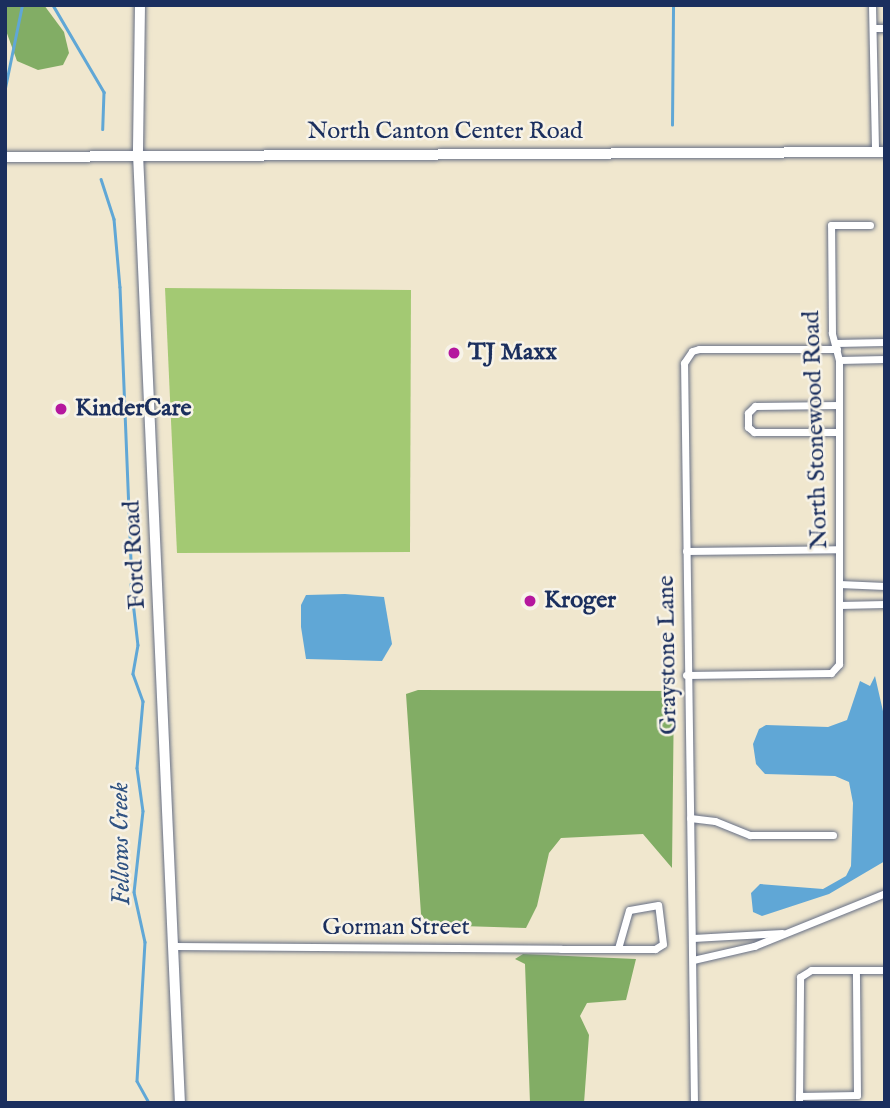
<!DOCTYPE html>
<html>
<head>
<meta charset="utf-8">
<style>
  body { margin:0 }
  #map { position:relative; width:890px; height:1108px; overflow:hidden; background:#f0e7ce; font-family:"IM FELL English",serif }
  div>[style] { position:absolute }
  .green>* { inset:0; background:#a3c973 }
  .forest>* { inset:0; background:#82ad65 }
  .water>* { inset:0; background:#60a7d6 }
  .stream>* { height:2.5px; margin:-1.25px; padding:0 1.25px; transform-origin:1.25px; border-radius:1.25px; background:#60a7d6 }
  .roads { filter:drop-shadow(0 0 2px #666f85) drop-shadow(0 0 2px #666f85) }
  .minor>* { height:7px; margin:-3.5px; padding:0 3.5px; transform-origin:3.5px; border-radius:3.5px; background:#fff }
  .secondary>* { height:10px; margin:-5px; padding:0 5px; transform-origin:5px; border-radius:5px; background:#fff }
  .primary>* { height:10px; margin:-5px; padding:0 5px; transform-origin:5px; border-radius:5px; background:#fff }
  .dots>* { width:19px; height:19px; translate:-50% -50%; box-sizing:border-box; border:4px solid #f7f3e8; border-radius:50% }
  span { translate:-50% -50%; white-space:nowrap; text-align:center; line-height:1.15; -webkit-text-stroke:5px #f7f3e8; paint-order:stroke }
  .street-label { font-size:24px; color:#1b2f5e }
  .poi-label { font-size:24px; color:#1b2f5e; font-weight:700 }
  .left { translate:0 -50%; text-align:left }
  .water-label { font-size:26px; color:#305382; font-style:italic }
  .frame { position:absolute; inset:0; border:7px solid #1b2f5e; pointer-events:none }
</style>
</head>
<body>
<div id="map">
  <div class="green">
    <i style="clip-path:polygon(165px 288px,411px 290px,410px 552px,177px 553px)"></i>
  </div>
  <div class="forest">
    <i style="clip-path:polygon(5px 5px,44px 5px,64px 32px,69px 53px,63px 65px,38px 70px,17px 61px,5px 28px)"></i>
    <i style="clip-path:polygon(418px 690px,674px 691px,672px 868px,643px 834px,561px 838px,549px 853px,537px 906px,526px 928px,429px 925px,421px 914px,406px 694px)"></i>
    <i style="clip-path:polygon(523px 954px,636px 959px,626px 1000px,587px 1003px,580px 1016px,589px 1035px,584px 1103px,530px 1103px,525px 964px,515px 959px)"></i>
  </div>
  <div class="water">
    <i style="clip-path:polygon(345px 594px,384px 597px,392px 644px,382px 661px,306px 659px,301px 627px,301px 605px,306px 595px)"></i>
    <i style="clip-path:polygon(875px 676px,885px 720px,885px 861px,829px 894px,762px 916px,753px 912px,751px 893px,760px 884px,823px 889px,846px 876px,851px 866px,853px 803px,849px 782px,835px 776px,765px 774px,756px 764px,753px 744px,759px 729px,766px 725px,828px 727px,847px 720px,860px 681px,870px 686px)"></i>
  </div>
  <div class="stream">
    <i style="left:53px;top:5px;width:101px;rotate:59.6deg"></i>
    <i style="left:104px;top:92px;width:37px;rotate:92deg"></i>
    <i style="left:5px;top:88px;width:85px;rotate:-78.4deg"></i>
    <i style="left:672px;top:125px;width:120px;rotate:-89.5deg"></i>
    <i style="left:101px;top:179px;width:42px;rotate:72deg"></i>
    <i style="left:114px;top:219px;width:68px;rotate:85deg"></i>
    <i style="left:120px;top:287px;width:277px;rotate:87.7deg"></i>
    <i style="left:131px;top:584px;width:61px;rotate:83.5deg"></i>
    <i style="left:138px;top:645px;width:29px;rotate:100deg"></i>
    <i style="left:133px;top:674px;width:29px;rotate:70deg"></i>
    <i style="left:143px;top:701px;width:67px;rotate:95.1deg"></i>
    <i style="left:137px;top:768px;width:43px;rotate:82.1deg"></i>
    <i style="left:143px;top:811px;width:81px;rotate:96.3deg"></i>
    <i style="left:134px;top:892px;width:51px;rotate:77.6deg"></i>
    <i style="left:145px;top:942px;width:139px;rotate:93.3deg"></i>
    <i style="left:137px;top:1081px;width:25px;rotate:61deg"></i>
  </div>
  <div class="roads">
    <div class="minor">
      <i style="left:872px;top:5px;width:147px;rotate:88.8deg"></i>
      <i style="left:873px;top:28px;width:12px"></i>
      <i style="left:836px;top:343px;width:49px;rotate:-1.2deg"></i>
      <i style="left:839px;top:360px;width:46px;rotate:-1.2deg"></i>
      <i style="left:839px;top:405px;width:84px;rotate:179.3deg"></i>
      <i style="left:755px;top:406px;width:10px;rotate:135deg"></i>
      <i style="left:748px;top:413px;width:14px;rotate:90deg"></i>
      <i style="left:748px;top:427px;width:8px;rotate:40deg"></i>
      <i style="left:754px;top:432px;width:85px"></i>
      <i style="left:686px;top:551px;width:153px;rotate:-0.7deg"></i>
      <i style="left:839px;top:584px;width:46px;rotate:2.5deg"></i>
      <i style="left:839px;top:605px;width:46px;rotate:-1.2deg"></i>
      <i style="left:686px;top:675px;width:145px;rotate:-0.8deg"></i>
      <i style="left:831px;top:673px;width:12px;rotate:-48deg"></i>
      <i style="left:839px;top:664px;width:304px;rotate:-90deg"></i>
      <i style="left:839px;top:360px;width:28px;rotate:-105deg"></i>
      <i style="left:832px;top:333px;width:108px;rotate:-90.5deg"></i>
      <i style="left:831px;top:225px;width:39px"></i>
      <i style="left:690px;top:818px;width:25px;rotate:7deg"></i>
      <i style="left:715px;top:821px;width:38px;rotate:22deg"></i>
      <i style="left:750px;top:835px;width:83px"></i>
      <i style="left:693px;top:938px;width:89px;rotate:-3.2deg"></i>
      <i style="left:174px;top:946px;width:387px;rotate:0.4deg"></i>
      <i style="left:561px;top:949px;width:94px"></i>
      <i style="left:655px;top:949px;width:9px;rotate:-32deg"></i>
      <i style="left:663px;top:944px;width:39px;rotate:-97deg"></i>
      <i style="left:658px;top:905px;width:29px;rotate:170deg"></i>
      <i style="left:629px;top:910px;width:40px;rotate:106deg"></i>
      <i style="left:693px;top:960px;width:63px;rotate:-12.9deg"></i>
      <i style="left:754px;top:946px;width:141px;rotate:-22deg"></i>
      <i style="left:799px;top:1096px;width:58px;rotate:-1deg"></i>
      <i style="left:857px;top:1095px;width:125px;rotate:-90.5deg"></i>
      <i style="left:694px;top:1103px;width:740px;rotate:-90.77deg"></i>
      <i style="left:684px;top:363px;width:14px;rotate:-56deg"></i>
      <i style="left:692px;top:351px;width:7px;rotate:-16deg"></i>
      <i style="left:699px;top:349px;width:138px"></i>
      <i style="left:799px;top:1103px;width:126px;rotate:-89.5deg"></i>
      <i style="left:800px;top:977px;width:13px;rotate:-32deg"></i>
      <i style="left:811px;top:970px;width:74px"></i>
    </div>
    <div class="secondary">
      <i style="left:5px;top:157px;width:880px;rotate:-0.33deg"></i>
    </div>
    <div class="primary">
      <i style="left:140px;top:5px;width:149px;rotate:90.8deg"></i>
      <i style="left:138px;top:154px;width:950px;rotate:87.47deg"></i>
    </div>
  </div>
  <div class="dots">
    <i style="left:454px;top:353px;background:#b5179e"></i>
    <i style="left:61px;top:409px;background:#b5179e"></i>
    <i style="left:530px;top:601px;background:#b5179e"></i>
  </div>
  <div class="street-label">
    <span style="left:445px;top:132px">North Canton Center Road</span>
    <span style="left:816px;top:430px;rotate:-92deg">North Stonewood Road</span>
    <span style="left:135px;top:555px;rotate:-93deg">Ford Road</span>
    <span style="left:668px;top:655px;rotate:-91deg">Graystone Lane</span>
    <span style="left:396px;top:928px">Gorman Street</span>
  </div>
  <div class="poi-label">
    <span class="left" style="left:468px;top:353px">TJ Maxx</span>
    <span class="left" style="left:75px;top:409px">KinderCare</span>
    <span class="left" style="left:544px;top:601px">Kroger</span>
  </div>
  <div class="water-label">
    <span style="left:121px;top:844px;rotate:-91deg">Fellows Creek</span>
  </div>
  <div class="frame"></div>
</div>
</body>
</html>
